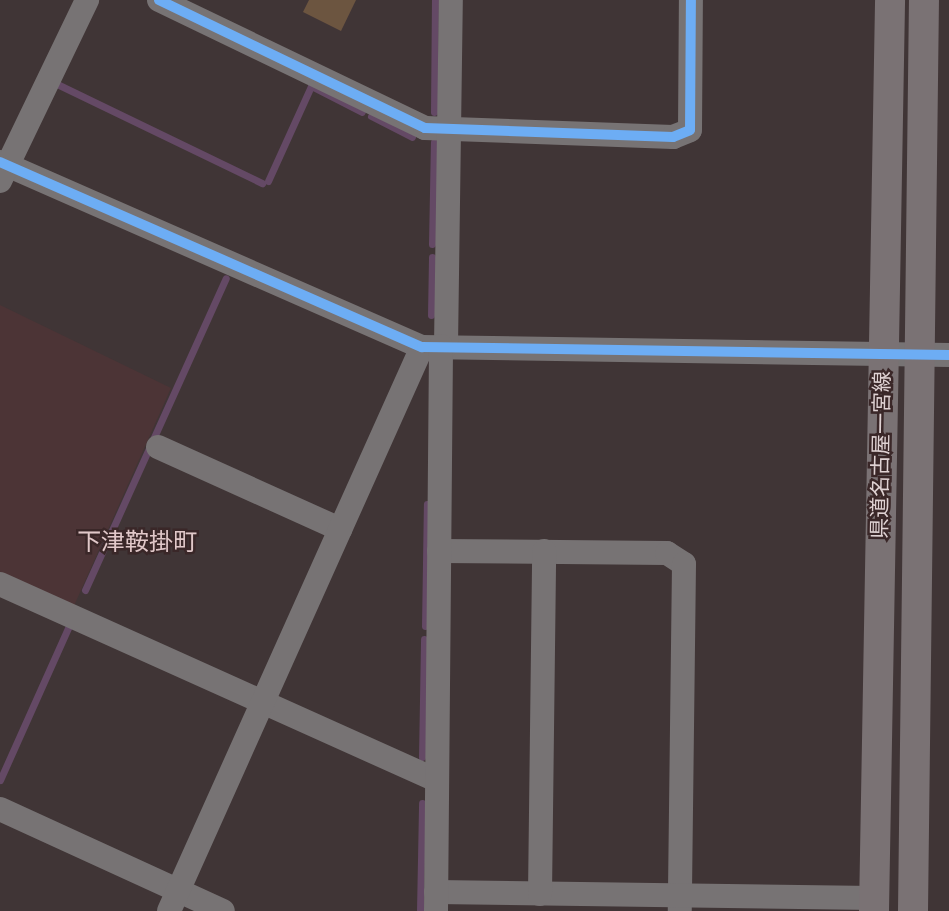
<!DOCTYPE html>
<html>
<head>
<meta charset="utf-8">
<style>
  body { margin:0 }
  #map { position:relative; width:949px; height:911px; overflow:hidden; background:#403536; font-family:Cabin,"Noto Sans JP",sans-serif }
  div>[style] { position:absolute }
  .built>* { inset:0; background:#4c3436 }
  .green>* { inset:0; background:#6c5540 }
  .stream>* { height:7px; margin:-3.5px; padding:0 3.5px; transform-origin:3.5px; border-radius:3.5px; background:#644965 }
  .minor>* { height:24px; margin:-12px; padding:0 12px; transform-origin:12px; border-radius:12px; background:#777374 }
  .major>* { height:30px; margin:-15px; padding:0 15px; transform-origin:15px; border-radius:15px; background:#7a7274 }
  .cycleway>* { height:10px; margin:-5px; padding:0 5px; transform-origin:5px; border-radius:5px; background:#6dadf4 }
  span { translate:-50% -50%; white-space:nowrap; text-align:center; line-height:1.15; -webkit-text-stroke:5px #3a2728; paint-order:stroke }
  .street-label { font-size:21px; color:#dfd2d3 }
  .quarter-label { font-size:24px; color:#e1c8c9 }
</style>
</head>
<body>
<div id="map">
  <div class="built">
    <i style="clip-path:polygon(0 305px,171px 388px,73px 608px,0 574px)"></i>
  </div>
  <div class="green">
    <i style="clip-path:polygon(309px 0,356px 0,341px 31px,303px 12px)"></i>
  </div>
  <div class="stream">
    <i style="left:57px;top:84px;width:228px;rotate:25.8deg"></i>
    <i style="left:434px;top:112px;width:112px;rotate:-89.5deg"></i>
    <i style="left:371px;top:116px;width:46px;rotate:27.1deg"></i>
    <i style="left:268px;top:181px;width:104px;rotate:-65.6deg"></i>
    <i style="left:311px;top:86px;width:57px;rotate:27deg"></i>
    <i style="left:432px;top:244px;width:102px;rotate:-88.9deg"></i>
    <i style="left:431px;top:315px;width:58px;rotate:-89deg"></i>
    <i style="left:85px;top:590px;width:342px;rotate:-65.7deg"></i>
    <i style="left:425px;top:626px;width:122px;rotate:-89.1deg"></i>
    <i style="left:422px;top:757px;width:118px;rotate:-89deg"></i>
    <i style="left:0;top:780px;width:169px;rotate:-65.9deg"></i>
    <i style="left:420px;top:911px;width:108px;rotate:-88.9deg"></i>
  </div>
  <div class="minor">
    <i style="left:159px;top:0;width:295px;rotate:25.7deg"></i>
    <i style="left:425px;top:128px;width:248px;rotate:2.1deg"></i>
    <i style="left:673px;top:137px;width:18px;rotate:-22deg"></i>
    <i style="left:690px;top:130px;width:130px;rotate:-89.6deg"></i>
    <i style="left:0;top:162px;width:461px;rotate:23.7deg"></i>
    <i style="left:422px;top:347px;width:527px;rotate:0.87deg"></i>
    <i style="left:0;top:181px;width:201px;rotate:-64.3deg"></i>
    <i style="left:446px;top:346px;width:346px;rotate:-89.2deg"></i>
    <i style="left:158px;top:447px;width:200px;rotate:24.3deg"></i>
    <i style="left:439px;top:551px;width:228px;rotate:0.5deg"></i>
    <i style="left:667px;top:553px;width:20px;rotate:33deg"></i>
    <i style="left:684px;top:564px;width:347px;rotate:90.7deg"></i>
    <i style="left:0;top:584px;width:479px;rotate:24.2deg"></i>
    <i style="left:0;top:809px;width:245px;rotate:24.6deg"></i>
    <i style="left:436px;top:892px;width:438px;rotate:0.8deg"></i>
    <i style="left:540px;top:894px;width:343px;rotate:-89.3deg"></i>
    <i style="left:169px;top:911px;width:618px;rotate:-65.84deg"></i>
    <i style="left:436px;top:911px;width:565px;rotate:-89.49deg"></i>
  </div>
  <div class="major">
    <i style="left:874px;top:911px;width:911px;rotate:-88.99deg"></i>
    <i style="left:913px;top:911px;width:911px;rotate:-89.31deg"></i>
  </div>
  <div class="cycleway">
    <i style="left:159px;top:0;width:295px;rotate:25.7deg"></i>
    <i style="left:425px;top:128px;width:248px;rotate:2.1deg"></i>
    <i style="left:673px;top:137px;width:18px;rotate:-22deg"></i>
    <i style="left:690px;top:130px;width:130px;rotate:-89.6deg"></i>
    <i style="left:0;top:162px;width:461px;rotate:23.7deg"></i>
    <i style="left:422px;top:347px;width:527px;rotate:0.87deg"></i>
  </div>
  <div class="street-label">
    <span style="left:881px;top:455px;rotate:-89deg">県道名古屋一宮線</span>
  </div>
  <div class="quarter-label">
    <span style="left:137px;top:542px">下津鞍掛町</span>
  </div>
</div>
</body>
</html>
